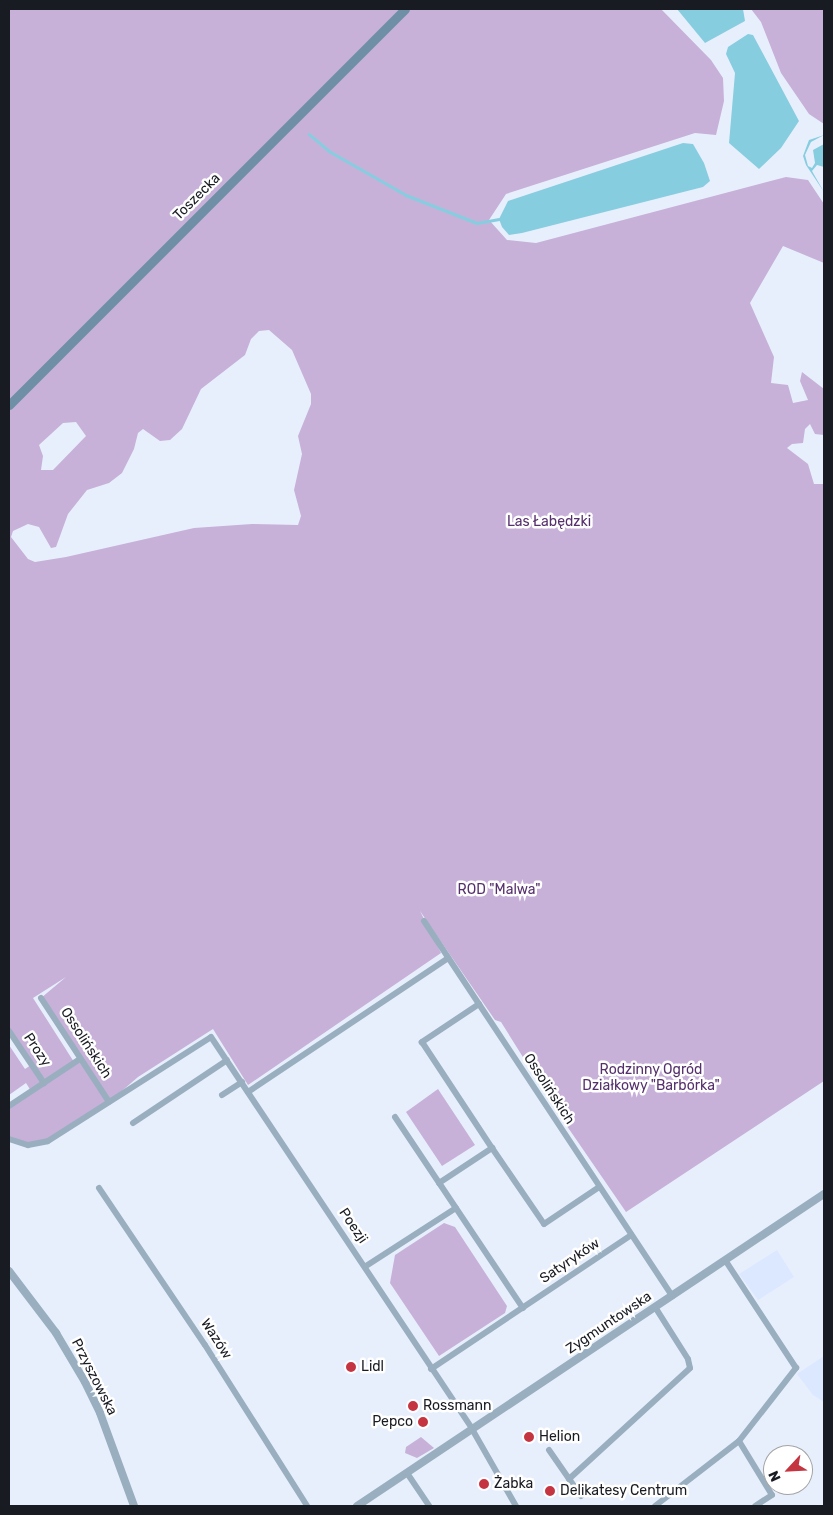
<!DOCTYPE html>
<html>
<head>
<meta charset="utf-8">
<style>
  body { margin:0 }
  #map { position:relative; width:833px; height:1515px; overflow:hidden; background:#e8effc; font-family:Rubik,sans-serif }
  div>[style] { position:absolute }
  .built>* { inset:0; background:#dbe8ff }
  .green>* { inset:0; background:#c7b1d8 }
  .water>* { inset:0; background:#87cde0 }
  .stream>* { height:2.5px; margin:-1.25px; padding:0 1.25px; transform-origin:1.25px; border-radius:1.25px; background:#87cde0 }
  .minor>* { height:6px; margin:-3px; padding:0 3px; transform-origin:3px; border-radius:3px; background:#99afbf }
  .tertiary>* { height:8px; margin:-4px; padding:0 4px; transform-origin:4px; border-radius:4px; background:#99afbf }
  .secondary>* { height:9px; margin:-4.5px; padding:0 4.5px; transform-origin:4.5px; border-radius:4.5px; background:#6f8fa7 }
  .dots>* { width:14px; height:14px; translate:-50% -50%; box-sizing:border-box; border:2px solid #fff; border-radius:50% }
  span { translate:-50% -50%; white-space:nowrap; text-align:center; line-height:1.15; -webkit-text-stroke:5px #fff; paint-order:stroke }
  .street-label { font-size:14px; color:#181b21 }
  .park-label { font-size:14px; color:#55306c }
  .poi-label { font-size:14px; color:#181b21 }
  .left { translate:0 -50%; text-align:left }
  .right { translate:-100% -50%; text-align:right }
  .frame { position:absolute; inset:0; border:10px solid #181b21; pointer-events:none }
  .north { position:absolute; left:763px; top:1445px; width:50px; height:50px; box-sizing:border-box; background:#fff; border:1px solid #a3a4a6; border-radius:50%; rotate:245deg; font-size:14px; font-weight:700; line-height:20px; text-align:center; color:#181b21 }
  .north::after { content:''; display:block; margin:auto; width:18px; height:22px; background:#c53541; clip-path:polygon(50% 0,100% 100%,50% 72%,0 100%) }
</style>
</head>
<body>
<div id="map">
  <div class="built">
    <i style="clip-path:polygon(777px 1250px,794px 1277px,758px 1300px,739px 1274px)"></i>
    <i style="clip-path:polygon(824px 1356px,824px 1402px,813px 1395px,797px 1374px)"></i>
  </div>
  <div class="green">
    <i style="clip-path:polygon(evenodd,9px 9px,661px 9px,711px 60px,723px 78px,724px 101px,716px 135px,695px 133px,506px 194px,489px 220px,507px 240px,536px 243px,786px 177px,808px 180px,824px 204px,824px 263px,783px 246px,750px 303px,774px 357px,771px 383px,788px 385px,793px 403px,808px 400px,800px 381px,802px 372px,824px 389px,824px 435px,815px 434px,810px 424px,805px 429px,803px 443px,792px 444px,787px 448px,808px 464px,814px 484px,824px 484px,824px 1081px,626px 1212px,558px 1113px,501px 1022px,495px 1020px,420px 911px,441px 953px,248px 1085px,213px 1029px,138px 1077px,109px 1102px,38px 1144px,9px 1139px,9px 1103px,31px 1091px,26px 1083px,9px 1095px,9px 1045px,25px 1069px,31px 1065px,9px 1031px,9px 9px,269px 330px,292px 350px,311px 394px,311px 404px,298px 436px,302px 454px,294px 490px,301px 516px,298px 525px,252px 524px,194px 528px,66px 557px,35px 562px,28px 559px,11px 537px,13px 531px,28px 524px,39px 527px,51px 548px,56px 547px,68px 514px,87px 490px,109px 483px,122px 473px,134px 449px,138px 433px,143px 429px,160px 441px,170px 440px,182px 429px,201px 389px,245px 355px,251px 339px,259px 331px,269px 330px,9px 9px,76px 422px,86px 436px,53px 470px,41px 470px,43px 456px,39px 445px,63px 423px,76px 422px,9px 9px,66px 977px,41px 998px,81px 1059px,74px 1062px,33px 998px,66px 977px)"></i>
    <i style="clip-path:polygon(751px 9px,824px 9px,824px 124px,809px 114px,781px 73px,761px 22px)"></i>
    <i style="clip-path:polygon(438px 1089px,475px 1145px,442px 1166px,406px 1112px)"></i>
    <i style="clip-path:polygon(444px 1223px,455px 1227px,507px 1306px,505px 1313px,439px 1356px,390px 1283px,395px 1255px)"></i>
    <i style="clip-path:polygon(421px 1437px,434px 1448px,417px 1458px,405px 1453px,406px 1447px)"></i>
  </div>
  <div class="water">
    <i style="clip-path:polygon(677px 9px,743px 9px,745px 21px,705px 43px)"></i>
    <i style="clip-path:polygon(748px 34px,753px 35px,799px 121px,781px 148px,759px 169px,729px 143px,735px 73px,726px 54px,728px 47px)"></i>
    <i style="clip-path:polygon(824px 135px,811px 142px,805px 155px,808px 166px,812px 168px,815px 163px,813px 150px,824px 144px,824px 167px,817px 165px,812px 171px,824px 192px,806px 165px,803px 156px,809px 140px)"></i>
    <i style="clip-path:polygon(683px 143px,693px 144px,704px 163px,710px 181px,703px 187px,522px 233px,509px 235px,502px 227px,499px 219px,508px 201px)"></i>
  </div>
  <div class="stream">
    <i style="left:309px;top:134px;width:26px;rotate:40deg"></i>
    <i style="left:329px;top:151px;width:89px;rotate:29.7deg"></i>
    <i style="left:406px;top:195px;width:76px;rotate:21.5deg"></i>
    <i style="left:477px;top:223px;width:22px;rotate:-10deg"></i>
  </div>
  <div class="minor">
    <i style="left:424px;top:921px;width:450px;rotate:56.5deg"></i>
    <i style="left:41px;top:998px;width:124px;rotate:56.8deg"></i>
    <i style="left:479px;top:1004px;width:69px;rotate:146.3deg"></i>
    <i style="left:422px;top:1042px;width:127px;rotate:56.6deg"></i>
    <i style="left:9px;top:1031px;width:63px;rotate:56.1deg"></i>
    <i style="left:248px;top:1092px;width:241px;rotate:-33.8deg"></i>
    <i style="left:222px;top:1095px;width:24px;rotate:-33deg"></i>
    <i style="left:9px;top:1106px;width:85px;rotate:-33.5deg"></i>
    <i style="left:395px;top:1117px;width:230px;rotate:56.2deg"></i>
    <i style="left:133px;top:1123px;width:113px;rotate:-33.8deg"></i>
    <i style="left:9px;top:1139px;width:20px;rotate:18deg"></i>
    <i style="left:28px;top:1145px;width:20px;rotate:-11deg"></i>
    <i style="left:48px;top:1141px;width:193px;rotate:-32.5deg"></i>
    <i style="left:211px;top:1037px;width:471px;rotate:56.3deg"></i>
    <i style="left:472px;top:1429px;width:89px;rotate:60.3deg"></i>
    <i style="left:439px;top:1183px;width:64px;rotate:-33.4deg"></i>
    <i style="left:492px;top:1148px;width:92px;rotate:55.6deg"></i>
    <i style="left:544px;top:1224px;width:66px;rotate:-33.9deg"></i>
    <i style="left:99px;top:1188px;width:189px;rotate:56deg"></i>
    <i style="left:205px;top:1345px;width:191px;rotate:57.6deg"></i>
    <i style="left:366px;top:1266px;width:107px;rotate:-32.8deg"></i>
    <i style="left:431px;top:1369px;width:241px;rotate:-33.8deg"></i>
    <i style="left:739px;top:1441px;width:63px;rotate:58.6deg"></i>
    <i style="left:772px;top:1495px;width:20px;rotate:147deg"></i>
    <i style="left:549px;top:1450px;width:56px;rotate:55.2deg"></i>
    <i style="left:407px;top:1473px;width:40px;rotate:56deg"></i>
    <i style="left:569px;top:1479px;width:164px;rotate:-42.5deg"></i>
    <i style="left:690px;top:1368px;width:9px;rotate:-103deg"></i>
    <i style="left:688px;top:1359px;width:62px;rotate:-122.4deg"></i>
    <i style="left:655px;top:1506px;width:106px;rotate:-37.7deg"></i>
    <i style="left:739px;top:1441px;width:93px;rotate:-52deg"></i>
    <i style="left:796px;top:1368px;width:129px;rotate:-123.3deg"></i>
  </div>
  <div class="tertiary">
    <i style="left:9px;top:1271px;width:78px;rotate:52.8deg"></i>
    <i style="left:56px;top:1333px;width:57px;rotate:59.4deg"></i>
    <i style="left:85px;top:1382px;width:34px;rotate:64deg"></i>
    <i style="left:100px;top:1413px;width:99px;rotate:69.9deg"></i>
    <i style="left:357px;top:1506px;width:562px;rotate:-33.75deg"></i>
  </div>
  <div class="secondary">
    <i style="left:9px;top:405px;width:560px;rotate:-45deg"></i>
  </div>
  <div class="dots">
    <i style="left:351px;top:1367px;background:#c53541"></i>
    <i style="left:413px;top:1406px;background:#c53541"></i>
    <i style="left:423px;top:1422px;background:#c53541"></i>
    <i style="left:529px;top:1437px;background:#c53541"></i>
    <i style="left:484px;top:1484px;background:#c53541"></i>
    <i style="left:550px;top:1491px;background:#c53541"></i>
  </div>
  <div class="street-label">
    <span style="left:197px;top:197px;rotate:-45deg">Toszecka</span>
    <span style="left:86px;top:1043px;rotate:57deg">Ossolińskich</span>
    <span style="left:37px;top:1050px;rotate:56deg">Prozy</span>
    <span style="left:549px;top:1089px;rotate:57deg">Ossolińskich</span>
    <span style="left:353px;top:1226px;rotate:56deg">Poezji</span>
    <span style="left:570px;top:1261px;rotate:-34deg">Satyryków</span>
    <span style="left:609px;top:1323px;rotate:-34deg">Zygmuntowska</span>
    <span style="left:216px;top:1339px;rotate:57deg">Wazów</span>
    <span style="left:94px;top:1377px;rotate:63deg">Przyszowska</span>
  </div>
  <div class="park-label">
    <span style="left:549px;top:522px">Las Łabędzki</span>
    <span style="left:499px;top:890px">ROD "Malwa"</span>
    <span style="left:651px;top:1078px">Rodzinny Ogród<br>Działkowy "Barbórka"</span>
  </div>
  <div class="poi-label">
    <span class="left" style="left:361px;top:1367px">Lidl</span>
    <span class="left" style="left:423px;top:1406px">Rossmann</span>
    <span class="right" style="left:413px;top:1422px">Pepco</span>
    <span class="left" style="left:539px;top:1437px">Helion</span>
    <span class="left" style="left:494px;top:1484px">Żabka</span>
    <span class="left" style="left:560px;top:1491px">Delikatesy Centrum</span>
  </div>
  <div class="frame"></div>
  <div class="north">N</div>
</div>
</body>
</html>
